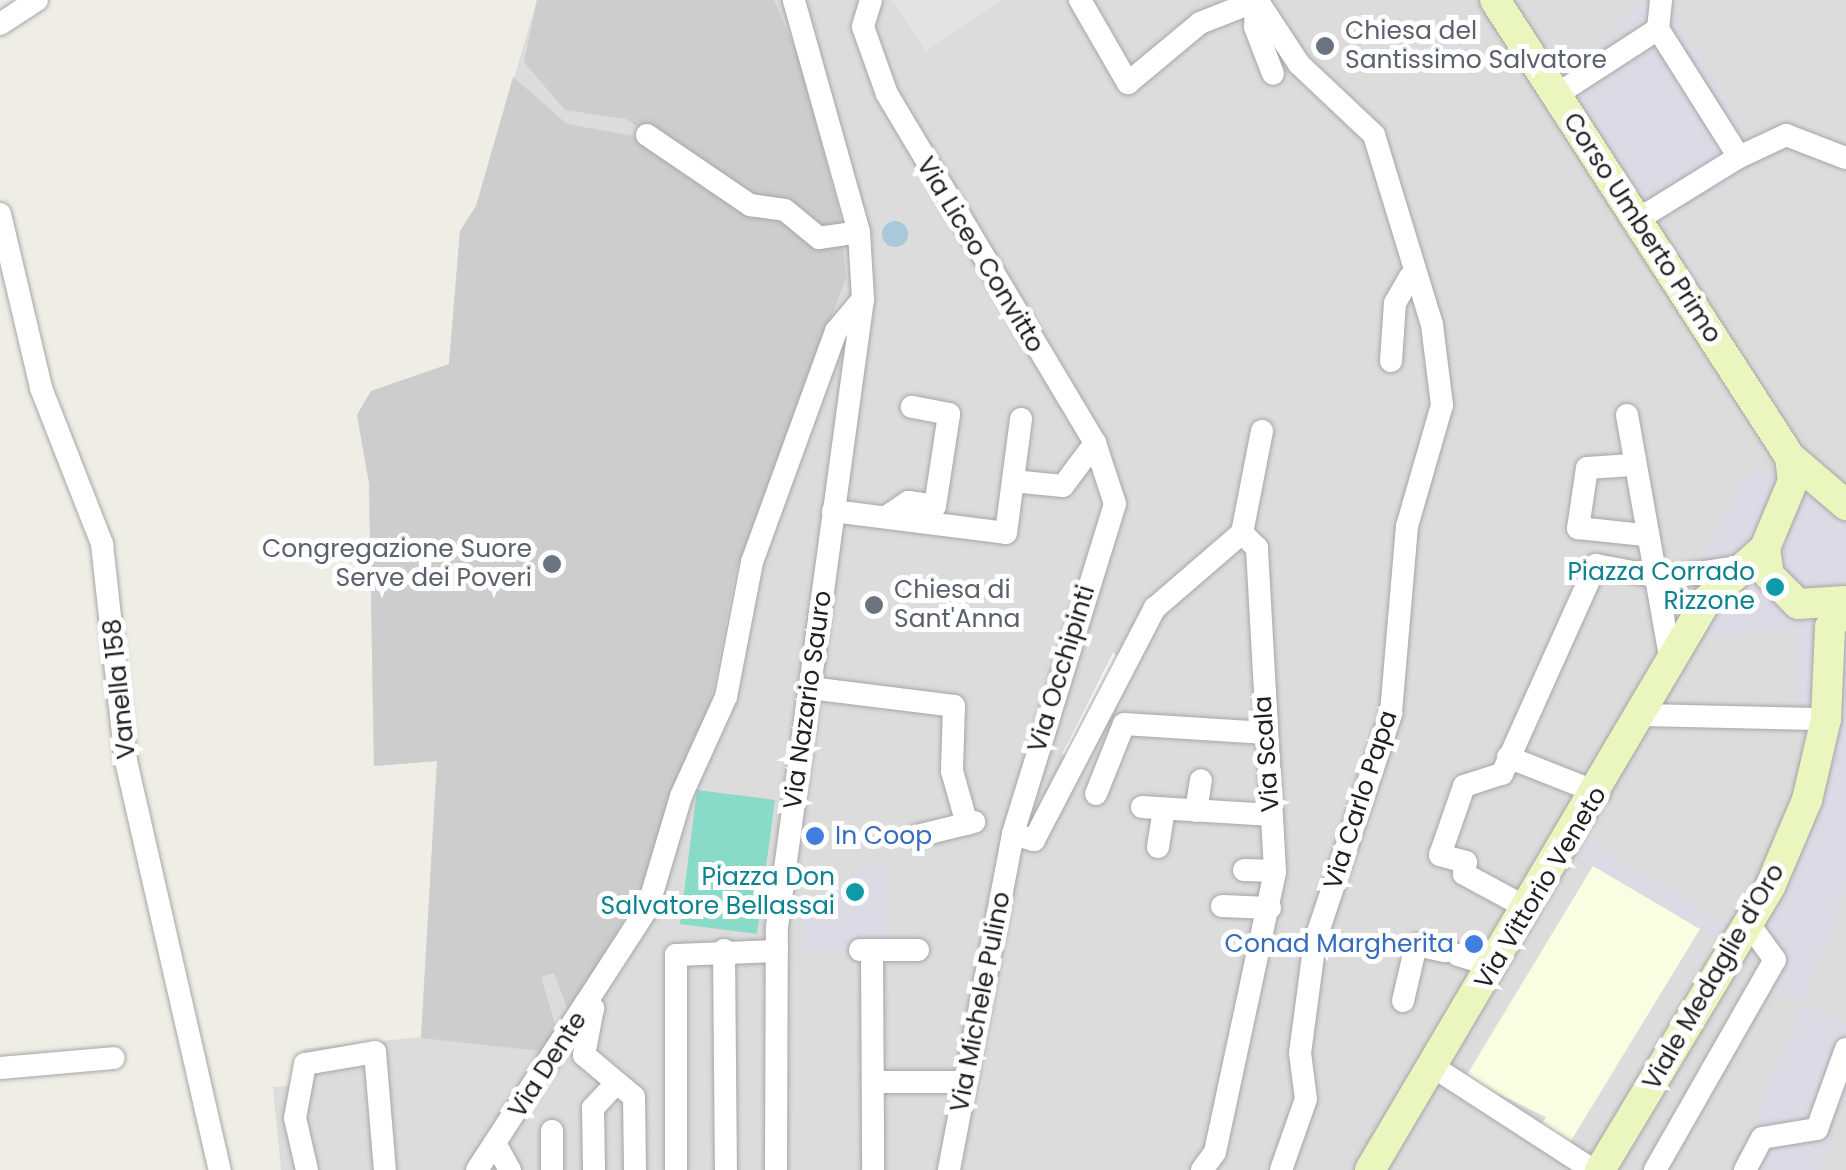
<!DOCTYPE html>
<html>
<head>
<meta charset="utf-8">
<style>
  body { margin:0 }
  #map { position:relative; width:1846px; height:1170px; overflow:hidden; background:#efeee6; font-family:Poppins,sans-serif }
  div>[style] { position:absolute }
  .residential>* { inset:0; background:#dddcdc }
  .education>* { inset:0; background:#f9fde1 }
  .religious>* { inset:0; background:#cdcdcd }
  .pitch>* { inset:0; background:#89dac7 }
  .parking>* { inset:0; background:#e3e3e3 }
  .plaza>* { inset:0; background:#dcdae5 }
  .water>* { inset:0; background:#a9c8da }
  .round { border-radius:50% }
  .pier>* { inset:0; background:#fff }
  .roads { filter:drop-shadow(0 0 2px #a6a6a6) drop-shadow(0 0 2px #a6a6a6) }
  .street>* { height:22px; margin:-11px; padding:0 11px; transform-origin:11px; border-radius:11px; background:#fff }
  .secondary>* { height:30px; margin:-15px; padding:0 15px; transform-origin:15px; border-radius:15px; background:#eaf6be }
  .dots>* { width:28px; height:28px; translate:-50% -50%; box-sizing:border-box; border:5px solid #fff; border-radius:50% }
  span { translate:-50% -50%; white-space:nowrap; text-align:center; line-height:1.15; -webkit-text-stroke:10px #fff; paint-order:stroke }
  .worship-label { font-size:25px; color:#5b616d }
  .left { translate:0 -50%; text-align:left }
  .right { translate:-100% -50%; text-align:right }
  .street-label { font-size:25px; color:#1f1f1f }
  .culture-label { font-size:25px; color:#0d838f }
  .shop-label { font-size:25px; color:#366cbe }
</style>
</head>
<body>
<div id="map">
  <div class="residential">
    <i style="clip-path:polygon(537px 0,1846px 0,1846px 1170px,281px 1170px,273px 1087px,288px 1086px,304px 1049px,421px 1037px,437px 761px,374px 766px,369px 483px,357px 415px,371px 391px,449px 364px,460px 231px,476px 206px)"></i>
  </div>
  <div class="education">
    <i style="clip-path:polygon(1593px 866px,1700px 929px,1569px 1144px,1540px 1127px,1546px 1117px,1465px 1078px)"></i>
  </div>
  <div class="religious">
    <i style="clip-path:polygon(537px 0,774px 0,799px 58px,843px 227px,817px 232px,757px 205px,626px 119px,565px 110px,524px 62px)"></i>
    <i style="clip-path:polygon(513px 77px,567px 124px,639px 137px,843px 243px,846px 278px,735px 573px,710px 705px,651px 874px,569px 1013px,554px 973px,541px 977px,556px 1027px,540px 1051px,421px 1038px,437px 761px,374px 766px,369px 483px,357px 415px,371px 391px,449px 364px,460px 231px,476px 206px)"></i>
  </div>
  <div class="pitch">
    <i style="clip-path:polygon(697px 790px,775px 800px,757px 934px,680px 924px)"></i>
  </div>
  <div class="parking">
    <i style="clip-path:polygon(892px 0,1003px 0,926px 51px)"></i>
  </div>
  <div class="plaza">
    <i style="clip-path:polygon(1645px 0,1656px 0,1686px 33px,1763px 162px,1660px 223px,1564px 72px,1620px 34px,1613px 26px)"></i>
    <i style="clip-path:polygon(1752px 469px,1846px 494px,1846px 891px,1802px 1003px,1846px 1024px,1846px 1093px,1821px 1170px,1735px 1170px,1802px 1004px,1762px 985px,1775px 959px,1749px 924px,1826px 720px,1795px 718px,1799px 629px,1711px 637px,1700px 556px)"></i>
    <i style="clip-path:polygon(1575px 834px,1743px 934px,1734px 949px,1566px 849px)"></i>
    <i style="clip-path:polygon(884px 853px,886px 950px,803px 951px,804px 910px)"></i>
  </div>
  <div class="water">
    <i class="round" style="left:882px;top:221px;width:26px;height:26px"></i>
  </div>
  <div class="pier">
    <i style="clip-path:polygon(1113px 653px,1134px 663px,1083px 764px,1062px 754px)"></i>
  </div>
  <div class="roads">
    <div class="street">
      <i style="left:871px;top:0;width:28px;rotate:107deg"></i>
      <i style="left:863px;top:27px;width:71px;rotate:70.3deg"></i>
      <i style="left:887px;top:94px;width:406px;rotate:59.2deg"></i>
      <i style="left:1095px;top:443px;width:64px;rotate:71.8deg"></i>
      <i style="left:1115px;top:504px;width:345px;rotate:107.2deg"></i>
      <i style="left:1013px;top:834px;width:342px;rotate:100.8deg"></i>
      <i style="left:1080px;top:0;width:96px;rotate:60deg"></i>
      <i style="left:1128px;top:83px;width:94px;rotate:-39.8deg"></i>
      <i style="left:1200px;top:23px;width:60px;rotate:-21.4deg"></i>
      <i style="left:1256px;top:1px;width:26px;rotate:92deg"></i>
      <i style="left:1255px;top:27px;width:50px;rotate:69deg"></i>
      <i style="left:1257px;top:0;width:77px;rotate:56.7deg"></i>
      <i style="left:1299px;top:64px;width:103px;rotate:43.4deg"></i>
      <i style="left:1374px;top:135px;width:199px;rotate:73deg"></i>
      <i style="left:1432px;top:325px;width:81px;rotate:82.9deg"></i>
      <i style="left:1442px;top:405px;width:126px;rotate:106.1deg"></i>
      <i style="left:1407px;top:526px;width:189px;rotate:94.9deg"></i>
      <i style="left:1391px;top:714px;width:239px;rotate:108.5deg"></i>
      <i style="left:1315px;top:941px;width:113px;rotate:97.6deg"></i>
      <i style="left:1300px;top:1053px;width:46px;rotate:82.6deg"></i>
      <i style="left:1306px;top:1099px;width:75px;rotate:109.4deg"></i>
      <i style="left:0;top:24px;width:44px;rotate:-33deg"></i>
      <i style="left:1556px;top:95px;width:121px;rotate:-32.9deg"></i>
      <i style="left:647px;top:135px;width:125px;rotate:34.2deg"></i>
      <i style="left:750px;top:205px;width:35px;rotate:8deg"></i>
      <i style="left:785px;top:210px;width:44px;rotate:39.5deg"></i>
      <i style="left:819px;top:238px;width:40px;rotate:-8.5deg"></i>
      <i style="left:1739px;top:157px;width:52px;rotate:-25.1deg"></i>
      <i style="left:1786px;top:135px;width:64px;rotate:21deg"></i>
      <i style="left:0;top:214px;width:179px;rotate:76.7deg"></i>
      <i style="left:41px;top:388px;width:168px;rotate:68.6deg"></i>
      <i style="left:102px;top:544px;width:218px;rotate:83.7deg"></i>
      <i style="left:126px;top:761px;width:420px;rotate:77.1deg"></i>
      <i style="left:1637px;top:220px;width:120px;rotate:-31.7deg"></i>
      <i style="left:1739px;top:157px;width:151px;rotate:-122.3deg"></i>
      <i style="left:1658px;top:29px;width:29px;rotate:-84deg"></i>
      <i style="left:1391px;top:361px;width:58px;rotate:-86.1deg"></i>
      <i style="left:1395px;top:303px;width:30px;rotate:-60deg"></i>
      <i style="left:1627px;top:415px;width:252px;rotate:79.9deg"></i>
      <i style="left:1632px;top:465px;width:45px;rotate:176.2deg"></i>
      <i style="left:1587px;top:468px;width:61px;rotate:98.5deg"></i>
      <i style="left:1578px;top:528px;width:65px;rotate:6.1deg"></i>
      <i style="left:1013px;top:481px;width:50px;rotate:5.7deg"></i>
      <i style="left:1063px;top:486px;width:54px;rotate:-53.3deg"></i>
      <i style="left:833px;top:511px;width:174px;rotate:7.2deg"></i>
      <i style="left:1006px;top:533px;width:115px;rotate:-82.5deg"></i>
      <i style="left:886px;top:517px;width:27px;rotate:-34deg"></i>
      <i style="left:908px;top:502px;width:27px;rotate:8deg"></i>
      <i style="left:935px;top:506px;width:93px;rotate:-81.3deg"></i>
      <i style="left:949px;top:414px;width:38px;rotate:-169deg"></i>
      <i style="left:1242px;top:533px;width:104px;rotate:-78.9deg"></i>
      <i style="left:810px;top:688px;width:145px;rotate:7.1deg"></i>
      <i style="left:954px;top:706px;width:65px;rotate:91.8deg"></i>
      <i style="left:952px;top:771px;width:55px;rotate:74.2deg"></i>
      <i style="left:1643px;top:715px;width:183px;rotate:1.3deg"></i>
      <i style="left:1508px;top:757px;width:98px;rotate:21.6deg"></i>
      <i style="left:1096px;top:794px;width:75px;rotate:-68.2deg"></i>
      <i style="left:1124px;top:724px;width:142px;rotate:3.6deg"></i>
      <i style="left:1142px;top:807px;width:130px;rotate:3.5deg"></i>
      <i style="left:1196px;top:811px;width:31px;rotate:-81deg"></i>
      <i style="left:1013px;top:834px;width:22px;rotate:16deg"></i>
      <i style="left:1034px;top:840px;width:262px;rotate:-62.5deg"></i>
      <i style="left:1155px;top:608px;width:115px;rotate:-40.8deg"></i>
      <i style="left:917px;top:836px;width:59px;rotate:-13.8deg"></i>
      <i style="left:1158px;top:847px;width:38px;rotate:-81deg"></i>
      <i style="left:1244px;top:870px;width:31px;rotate:2deg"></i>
      <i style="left:1222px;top:906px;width:48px;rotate:2.4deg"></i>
      <i style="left:1529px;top:909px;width:74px;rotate:-151.7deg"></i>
      <i style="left:1464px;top:874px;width:12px;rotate:-81deg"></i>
      <i style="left:1466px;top:862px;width:27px;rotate:-165deg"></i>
      <i style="left:1440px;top:855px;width:73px;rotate:-70.8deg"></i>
      <i style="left:1464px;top:786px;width:40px;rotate:-18deg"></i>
      <i style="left:1502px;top:774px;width:229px;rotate:-65.8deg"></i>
      <i style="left:1596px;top:565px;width:70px;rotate:10.7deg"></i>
      <i style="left:1665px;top:578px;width:80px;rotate:-8.6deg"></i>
      <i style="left:724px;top:950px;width:220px;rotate:89.5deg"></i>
      <i style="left:860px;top:950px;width:58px"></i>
      <i style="left:872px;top:950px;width:220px;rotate:89.7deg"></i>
      <i style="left:1458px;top:955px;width:38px;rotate:17deg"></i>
      <i style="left:1403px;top:1001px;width:57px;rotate:-76.9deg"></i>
      <i style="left:1416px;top:945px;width:30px;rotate:12deg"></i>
      <i style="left:586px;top:1003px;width:114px;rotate:-57.1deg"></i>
      <i style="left:648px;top:907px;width:116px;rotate:-73.4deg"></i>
      <i style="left:681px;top:796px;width:109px;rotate:-65.6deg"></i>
      <i style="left:726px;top:697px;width:137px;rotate:-79.1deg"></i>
      <i style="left:752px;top:562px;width:246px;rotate:-70deg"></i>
      <i style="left:836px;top:331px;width:42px;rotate:-49.8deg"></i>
      <i style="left:1432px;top:1066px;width:192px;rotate:32.9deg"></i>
      <i style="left:0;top:1068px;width:114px;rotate:-5deg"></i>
      <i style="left:873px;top:1082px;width:92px"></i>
      <i style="left:496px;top:1145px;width:29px;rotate:61deg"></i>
      <i style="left:307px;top:1170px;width:53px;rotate:-103deg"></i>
      <i style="left:295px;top:1118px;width:55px;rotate:-79.5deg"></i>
      <i style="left:305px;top:1064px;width:71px;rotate:-9.7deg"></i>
      <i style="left:375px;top:1052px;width:118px;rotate:85.2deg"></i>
      <i style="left:477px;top:1170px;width:199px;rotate:-56.9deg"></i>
      <i style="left:586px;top:1003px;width:9px;rotate:36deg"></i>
      <i style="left:593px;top:1008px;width:48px;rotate:100.8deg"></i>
      <i style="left:584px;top:1055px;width:65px;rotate:40deg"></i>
      <i style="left:634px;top:1097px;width:73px;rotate:89.2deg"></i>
      <i style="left:552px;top:1170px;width:39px;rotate:-90deg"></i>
      <i style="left:594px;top:1170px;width:62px;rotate:-90.9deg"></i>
      <i style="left:593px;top:1108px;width:34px;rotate:-47deg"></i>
      <i style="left:676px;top:1170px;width:215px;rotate:-90deg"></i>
      <i style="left:676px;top:955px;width:101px;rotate:-2.3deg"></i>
      <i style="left:776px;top:1170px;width:243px;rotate:-89.8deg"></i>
      <i style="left:777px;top:927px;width:634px;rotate:-82.2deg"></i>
      <i style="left:863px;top:299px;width:67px;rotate:-93.4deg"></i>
      <i style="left:859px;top:232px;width:241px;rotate:-105.7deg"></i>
      <i style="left:1202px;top:1170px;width:22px;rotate:-54deg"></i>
      <i style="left:1215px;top:1152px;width:287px;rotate:-77.9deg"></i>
      <i style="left:1275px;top:871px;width:324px;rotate:-93.2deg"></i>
      <i style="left:1257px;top:548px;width:21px;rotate:-135deg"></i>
      <i style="left:1655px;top:1170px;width:242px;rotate:-60.3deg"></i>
      <i style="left:1775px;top:960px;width:44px;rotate:-125.8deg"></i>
      <i style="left:1745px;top:1170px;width:36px;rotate:-62deg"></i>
      <i style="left:1762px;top:1138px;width:56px;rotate:-9.3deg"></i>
      <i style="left:1817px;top:1129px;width:85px;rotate:-70.1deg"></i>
    </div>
    <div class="secondary">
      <i style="left:1495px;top:0;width:544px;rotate:57.16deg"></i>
      <i style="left:1790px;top:457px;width:74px;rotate:40.6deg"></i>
      <i style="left:1790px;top:457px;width:24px;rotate:83deg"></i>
      <i style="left:1793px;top:481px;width:73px;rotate:112.7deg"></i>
      <i style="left:1765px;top:548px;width:27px;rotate:82deg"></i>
      <i style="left:1769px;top:575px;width:41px;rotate:45deg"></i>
      <i style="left:1798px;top:604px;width:48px;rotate:-3.6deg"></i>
      <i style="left:1370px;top:1170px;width:661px;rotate:-59.44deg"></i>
      <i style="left:1706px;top:601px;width:79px;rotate:-41.9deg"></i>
      <i style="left:1600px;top:1170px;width:330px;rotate:-59deg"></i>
      <i style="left:1770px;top:887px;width:95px;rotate:-67deg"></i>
      <i style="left:1807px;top:800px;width:83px;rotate:-76.8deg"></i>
      <i style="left:1826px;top:719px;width:92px;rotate:-87.5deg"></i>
      <i style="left:1830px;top:627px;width:28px;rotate:-55deg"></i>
    </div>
  </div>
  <div class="dots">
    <i style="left:1325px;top:46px;background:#6b7280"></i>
    <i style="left:552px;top:564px;background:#6b7280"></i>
    <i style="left:1775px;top:587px;background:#0f9aa8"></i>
    <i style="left:874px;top:605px;background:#6b7280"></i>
    <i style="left:815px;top:836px;background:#3f7fe0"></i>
    <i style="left:855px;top:892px;background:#0f9aa8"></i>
    <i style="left:1474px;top:944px;background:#3f7fe0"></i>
  </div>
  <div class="worship-label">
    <span class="left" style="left:1345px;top:46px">Chiesa del<br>Santissimo Salvatore</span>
    <span class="right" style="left:532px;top:564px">Congregazione Suore<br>Serve dei Poveri</span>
    <span class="left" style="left:894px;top:605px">Chiesa di<br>Sant'Anna</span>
  </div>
  <div class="street-label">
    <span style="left:1642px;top:228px;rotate:57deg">Corso Umberto Primo</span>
    <span style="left:980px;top:255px;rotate:59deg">Via Liceo Convitto</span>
    <span style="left:1062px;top:669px;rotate:-73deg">Via Occhipinti</span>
    <span style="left:120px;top:689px;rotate:-96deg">Vanella 158</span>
    <span style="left:808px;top:700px;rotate:-82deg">Via Nazario Sauro</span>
    <span style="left:1267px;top:754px;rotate:-94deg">Via Scala</span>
    <span style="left:1361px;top:800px;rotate:-72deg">Via Carlo Papa</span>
    <span style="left:1541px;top:888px;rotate:-59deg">Via Vittorio Veneto</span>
    <span style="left:1714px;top:977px;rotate:-60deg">Viale Medaglie d'Oro</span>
    <span style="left:981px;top:1002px;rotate:-79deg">Via Michele Pulino</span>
    <span style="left:548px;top:1065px;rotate:-57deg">Via Dente</span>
  </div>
  <div class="culture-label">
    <span class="right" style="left:1755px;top:587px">Piazza Corrado<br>Rizzone</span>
    <span class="right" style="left:835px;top:892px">Piazza Don<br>Salvatore Bellassai</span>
  </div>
  <div class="shop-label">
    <span class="left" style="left:835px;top:836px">In Coop</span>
    <span class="right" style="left:1454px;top:944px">Conad Margherita</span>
  </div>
</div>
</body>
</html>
